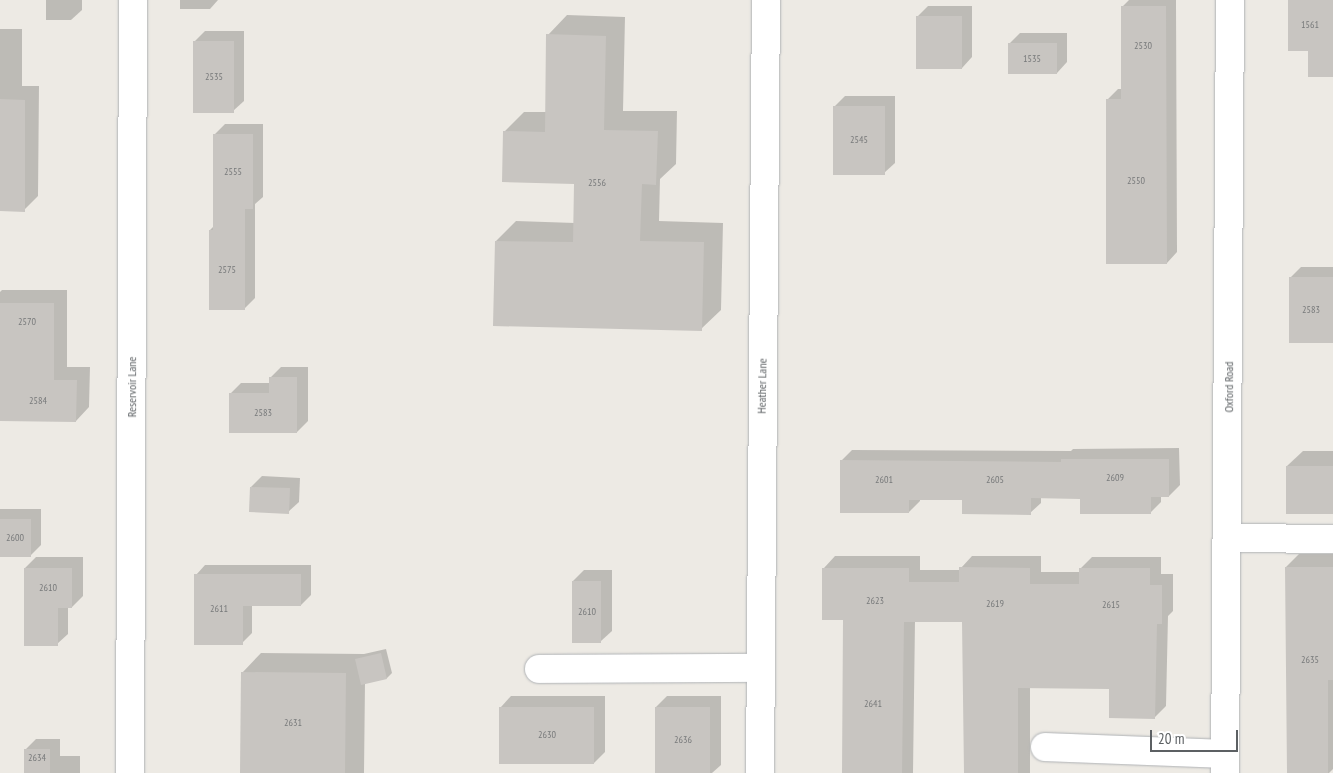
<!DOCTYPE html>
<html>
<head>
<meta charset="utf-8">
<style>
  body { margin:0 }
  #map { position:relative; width:1333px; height:773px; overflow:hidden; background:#edeae4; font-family:"PT Sans Narrow",sans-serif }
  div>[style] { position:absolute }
  .shadow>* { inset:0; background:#0003 }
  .building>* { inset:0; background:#c8c5c1 }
  .roads { filter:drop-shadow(0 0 1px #afb2b5) drop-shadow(0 0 1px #afb2b5) }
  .minor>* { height:28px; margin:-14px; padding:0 14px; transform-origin:14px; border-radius:14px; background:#fff }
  span { translate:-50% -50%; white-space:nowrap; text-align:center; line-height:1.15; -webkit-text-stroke:5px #fff; paint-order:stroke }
  .number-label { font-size:10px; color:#77797a }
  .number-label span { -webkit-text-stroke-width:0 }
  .street-label { font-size:12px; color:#5c6063 }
  .scale { position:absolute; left:1150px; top:730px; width:88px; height:22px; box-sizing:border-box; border:2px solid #5c6063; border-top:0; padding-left:6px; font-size:15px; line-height:18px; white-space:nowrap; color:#5c6063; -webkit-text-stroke:4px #fff; paint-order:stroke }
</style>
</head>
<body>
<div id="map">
  <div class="shadow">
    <i style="clip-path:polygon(46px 0,82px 0,82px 10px,71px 20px,46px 20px)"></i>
    <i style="clip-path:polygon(180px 0,218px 0,210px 9px,180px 9px)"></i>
    <i style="clip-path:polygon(1129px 0,1176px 0,1177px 252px,1167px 263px,1107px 100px,1118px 89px,1122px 89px,1122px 7px)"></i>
    <i style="clip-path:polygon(928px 6px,972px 6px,972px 57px,962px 68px,918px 16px)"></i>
    <i style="clip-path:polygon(567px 15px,625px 17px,623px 111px,677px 111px,676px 164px,660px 179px,659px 221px,723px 223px,721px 310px,701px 329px,496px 241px,516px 221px,575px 223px,575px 183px,504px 132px,524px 112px,546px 112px,548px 35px)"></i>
    <i style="clip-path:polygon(0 29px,22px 29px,22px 86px,39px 86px,38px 196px,24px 210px,0 210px)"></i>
    <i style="clip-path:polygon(205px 31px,244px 31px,244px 101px,233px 111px,194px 42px)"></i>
    <i style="clip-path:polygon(1020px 33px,1067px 33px,1067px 62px,1057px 73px,1009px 44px)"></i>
    <i style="clip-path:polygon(845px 96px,895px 96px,895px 163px,884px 173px,835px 106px)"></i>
    <i style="clip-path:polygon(225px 124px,263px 124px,263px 197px,255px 204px,255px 298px,244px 309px,210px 230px,214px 226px,214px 135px)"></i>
    <i style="clip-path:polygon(1301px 267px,1333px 267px,1333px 342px,1290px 278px)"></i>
    <i style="clip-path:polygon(2px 290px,67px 290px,67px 367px,90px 367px,89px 407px,76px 421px,0 420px,0 292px)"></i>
    <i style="clip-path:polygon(281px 367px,308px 367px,308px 421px,297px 432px,230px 394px,241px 383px,270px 383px,270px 378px)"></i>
    <i style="clip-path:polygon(1179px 448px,1180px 485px,1169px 496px,1161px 496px,1161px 502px,1150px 513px,1081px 498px,1041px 497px,1041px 503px,1030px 513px,963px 498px,920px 498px,920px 501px,909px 512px,842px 460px,852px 450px,1071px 451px,1073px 449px)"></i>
    <i style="clip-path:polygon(1303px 451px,1333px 451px,1333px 513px,1287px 466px)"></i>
    <i style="clip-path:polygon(262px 476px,300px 478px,299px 502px,288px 512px,251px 487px)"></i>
    <i style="clip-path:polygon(0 509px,41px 509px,41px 545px,30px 556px,0 556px)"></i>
    <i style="clip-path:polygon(1299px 554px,1333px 554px,1333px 769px,1329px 773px,1288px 773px,1286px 567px)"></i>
    <i style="clip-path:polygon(835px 556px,920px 556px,920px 570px,961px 570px,961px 568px,972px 556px,1041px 556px,1041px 572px,1080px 572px,1080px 569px,1092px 557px,1161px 557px,1161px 574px,1173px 574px,1173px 611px,1168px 616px,1166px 706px,1155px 717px,1110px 688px,1030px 687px,1030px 773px,965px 773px,963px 621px,915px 621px,913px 773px,843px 773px,845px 619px,824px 568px)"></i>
    <i style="clip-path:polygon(36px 557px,83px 557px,83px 596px,72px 607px,68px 607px,68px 634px,57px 644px,25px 568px)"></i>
    <i style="clip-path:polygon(205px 565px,311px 565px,311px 595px,301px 605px,252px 605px,252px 633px,242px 643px,196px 575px)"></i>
    <i style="clip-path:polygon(584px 570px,612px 570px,612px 631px,601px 641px,573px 581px)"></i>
    <i style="clip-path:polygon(386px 649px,392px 673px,387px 678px,365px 683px,364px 773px,241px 773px,242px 673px,261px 653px,364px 654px)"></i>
    <i style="clip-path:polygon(511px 696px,605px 696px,605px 752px,594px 763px,501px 707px)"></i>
    <i style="clip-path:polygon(667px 696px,721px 696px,721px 765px,712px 773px,656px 773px,656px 707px)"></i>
    <i style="clip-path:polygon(36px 739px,60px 739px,60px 756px,80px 756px,80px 773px,25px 773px,25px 750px)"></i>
  </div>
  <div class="building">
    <i style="clip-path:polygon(1288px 0,1333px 0,1333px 77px,1308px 77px,1308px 51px,1288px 51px)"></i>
    <i style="clip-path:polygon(1121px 6px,1166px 6px,1167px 264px,1106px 264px,1106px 99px,1121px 99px)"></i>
    <i style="clip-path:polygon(916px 16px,962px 16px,962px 69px,916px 69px)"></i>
    <i style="clip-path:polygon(546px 34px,606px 36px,604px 130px,658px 131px,656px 185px,642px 184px,640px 241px,704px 242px,702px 331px,493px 326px,495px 241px,573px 242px,574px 184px,502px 182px,503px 131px,545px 132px)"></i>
    <i style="clip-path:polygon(193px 41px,234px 41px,234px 113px,193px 113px)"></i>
    <i style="clip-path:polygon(1008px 43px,1057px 43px,1057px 74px,1008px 74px)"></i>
    <i style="clip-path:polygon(0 99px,25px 100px,25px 212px,0 211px)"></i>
    <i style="clip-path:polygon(833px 106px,885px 106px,885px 175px,833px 175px)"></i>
    <i style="clip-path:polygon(213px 134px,253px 134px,253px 209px,245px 209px,245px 310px,209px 310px,209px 230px,213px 230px)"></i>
    <i style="clip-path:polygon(1289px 277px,1333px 277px,1333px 343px,1289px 343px)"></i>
    <i style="clip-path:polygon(0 303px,54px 303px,54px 380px,77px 380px,76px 422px,0 421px)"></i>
    <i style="clip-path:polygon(269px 377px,297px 377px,297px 433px,229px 433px,229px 393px,269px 393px)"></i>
    <i style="clip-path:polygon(1061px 459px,1169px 459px,1169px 497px,1151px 497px,1151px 514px,1080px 514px,1080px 499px,1031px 498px,1031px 515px,962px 514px,962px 500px,909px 500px,909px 513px,840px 513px,840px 460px,1061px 462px)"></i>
    <i style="clip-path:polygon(1286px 466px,1333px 466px,1333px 514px,1286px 514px)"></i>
    <i style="clip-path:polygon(250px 487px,290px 488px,289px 514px,249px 512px)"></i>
    <i style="clip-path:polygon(0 519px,31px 519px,31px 557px,0 557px)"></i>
    <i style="clip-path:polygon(959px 567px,1030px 568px,1030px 584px,1079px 584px,1079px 568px,1150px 568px,1150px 585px,1162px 585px,1162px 624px,1157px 624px,1155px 719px,1109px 718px,1109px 689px,1018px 688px,1018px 773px,964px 773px,962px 622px,904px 622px,902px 773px,842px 773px,843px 620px,822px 620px,822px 568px,909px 568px,909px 582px,959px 582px)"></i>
    <i style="clip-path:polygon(1285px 567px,1333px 567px,1333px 680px,1328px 680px,1328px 773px,1287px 773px)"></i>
    <i style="clip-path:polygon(24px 568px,72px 568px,72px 608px,58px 608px,58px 646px,24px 646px)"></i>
    <i style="clip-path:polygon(194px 574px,301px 574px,301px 606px,243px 606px,243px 645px,194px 645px)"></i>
    <i style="clip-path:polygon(572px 581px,601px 581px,601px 643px,572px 643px)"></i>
    <i style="clip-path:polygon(381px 653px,387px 679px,361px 685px,355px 659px)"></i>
    <i style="clip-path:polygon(241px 672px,346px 673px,345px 773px,240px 773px)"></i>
    <i style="clip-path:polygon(499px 707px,594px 707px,594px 764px,499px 764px)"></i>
    <i style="clip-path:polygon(655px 707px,710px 707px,710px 773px,655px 773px)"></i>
    <i style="clip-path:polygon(24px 749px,50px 749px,50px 773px,24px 773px)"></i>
  </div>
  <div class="roads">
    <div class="minor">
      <i style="left:1228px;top:538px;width:105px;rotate:0.5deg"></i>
      <i style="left:539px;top:669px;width:221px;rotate:-0.3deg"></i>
      <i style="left:1045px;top:747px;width:180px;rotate:2.2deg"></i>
      <i style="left:130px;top:773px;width:773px;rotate:-89.78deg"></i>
      <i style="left:760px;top:773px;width:773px;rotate:-89.56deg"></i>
      <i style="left:1225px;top:773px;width:773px;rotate:-89.63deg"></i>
    </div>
  </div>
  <div class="number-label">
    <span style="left:1310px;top:25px">1561</span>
    <span style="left:1143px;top:46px">2530</span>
    <span style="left:1032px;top:59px">1535</span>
    <span style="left:214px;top:77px">2535</span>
    <span style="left:859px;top:140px">2545</span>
    <span style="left:233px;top:172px">2555</span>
    <span style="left:1136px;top:181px">2550</span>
    <span style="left:597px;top:183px">2556</span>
    <span style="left:227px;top:270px">2575</span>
    <span style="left:1311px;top:310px">2583</span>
    <span style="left:27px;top:322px">2570</span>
    <span style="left:38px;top:401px">2584</span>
    <span style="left:263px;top:413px">2583</span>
    <span style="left:1115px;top:478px">2609</span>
    <span style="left:884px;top:480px">2601</span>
    <span style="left:995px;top:480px">2605</span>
    <span style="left:15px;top:538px">2600</span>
    <span style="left:48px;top:588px">2610</span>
    <span style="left:875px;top:601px">2623</span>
    <span style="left:995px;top:604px">2619</span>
    <span style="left:1111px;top:605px">2615</span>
    <span style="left:219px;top:609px">2611</span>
    <span style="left:587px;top:612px">2610</span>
    <span style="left:1310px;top:660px">2635</span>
    <span style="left:873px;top:704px">2641</span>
    <span style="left:293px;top:723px">2631</span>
    <span style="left:547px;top:735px">2630</span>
    <span style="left:683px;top:740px">2636</span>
    <span style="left:37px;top:758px">2634</span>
  </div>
  <div class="street-label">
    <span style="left:762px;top:386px;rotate:-89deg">Heather Lane</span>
    <span style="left:132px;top:387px;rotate:-90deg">Reservoir Lane</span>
    <span style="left:1229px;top:387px;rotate:-90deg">Oxford Road</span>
  </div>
  <div class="scale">20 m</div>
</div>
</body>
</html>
